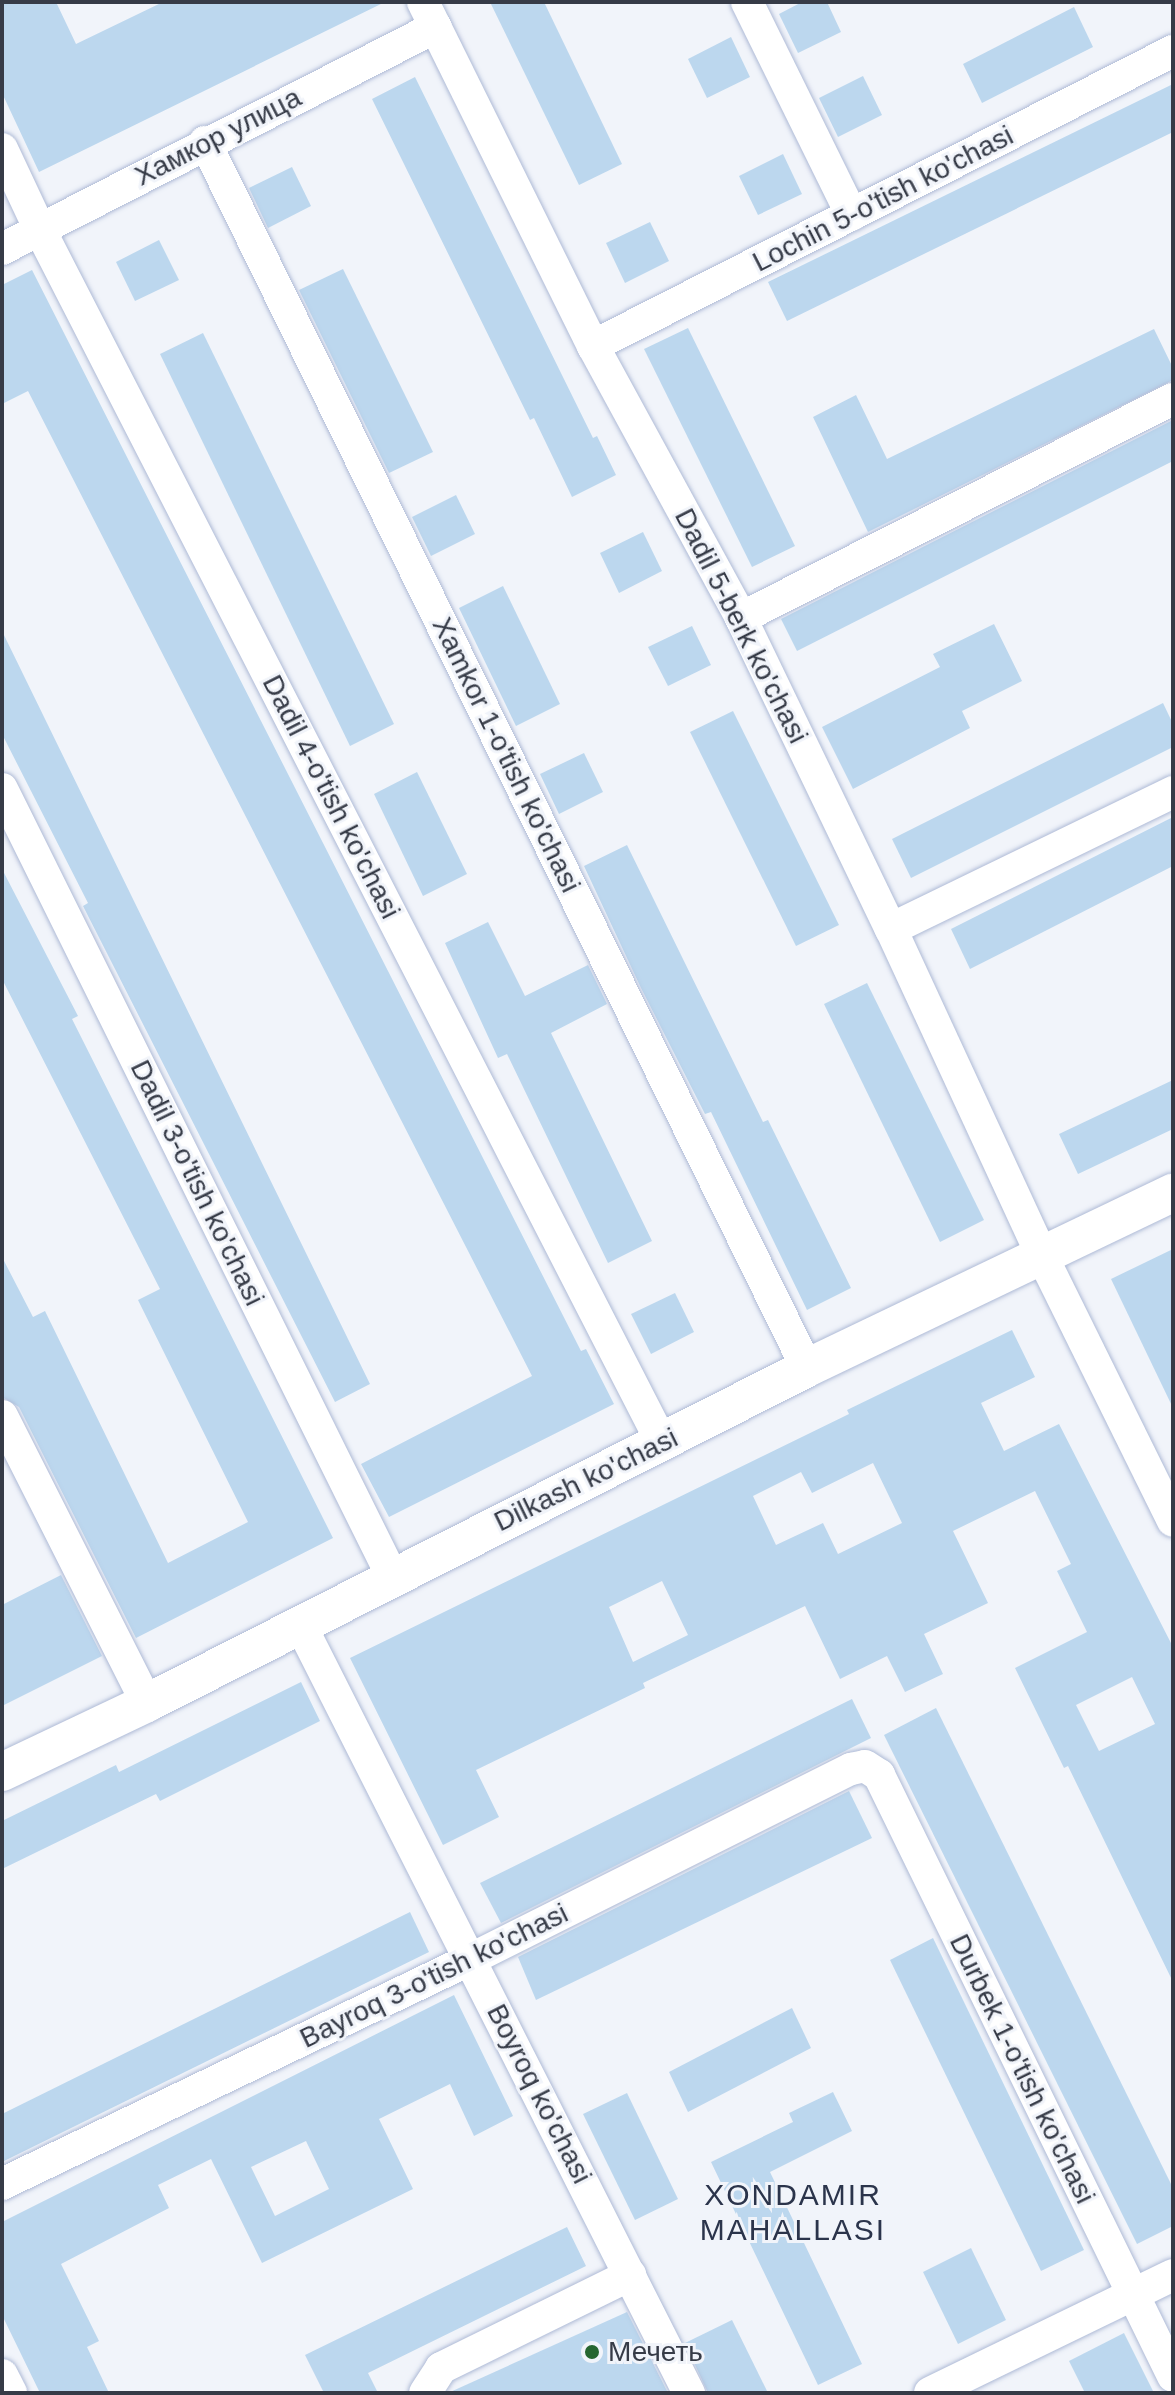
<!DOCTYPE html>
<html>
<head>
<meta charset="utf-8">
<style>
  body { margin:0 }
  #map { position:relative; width:1175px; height:2395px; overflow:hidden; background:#f1f4fa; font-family:Arial,sans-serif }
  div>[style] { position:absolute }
  .building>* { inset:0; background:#bcd7ee }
  .roads { filter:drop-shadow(0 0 2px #aebad6) drop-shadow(0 0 2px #aebad6) }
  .minor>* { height:32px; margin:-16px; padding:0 16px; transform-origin:16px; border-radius:16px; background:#fff }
  .tertiary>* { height:38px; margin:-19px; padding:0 19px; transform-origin:19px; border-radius:19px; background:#fff }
  .dots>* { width:22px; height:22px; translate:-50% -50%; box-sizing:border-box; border:4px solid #f1f4fa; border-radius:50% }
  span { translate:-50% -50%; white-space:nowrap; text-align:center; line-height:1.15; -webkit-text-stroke:6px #f1f4fa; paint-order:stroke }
  .street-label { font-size:28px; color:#363b47 }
  .poi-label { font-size:28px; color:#363b47 }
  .left { translate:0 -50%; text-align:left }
  .neighbourhood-label { font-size:30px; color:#2b344b; letter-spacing:2px }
  .frame { position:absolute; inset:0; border:4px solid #363b47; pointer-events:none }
</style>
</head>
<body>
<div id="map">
  <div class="building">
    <i style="clip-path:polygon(2px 2px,56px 2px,76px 44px,163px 2px,385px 2px,39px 172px,2px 93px)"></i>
    <i style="clip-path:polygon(490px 2px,544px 2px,622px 164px,579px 185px)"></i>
    <i style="clip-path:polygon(802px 2px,827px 2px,841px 32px,798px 53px,779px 14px)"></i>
    <i style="clip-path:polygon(1074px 7px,1093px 47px,982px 103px,963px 64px)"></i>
    <i style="clip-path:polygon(731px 37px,750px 77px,707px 98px,688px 59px)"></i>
    <i style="clip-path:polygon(863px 76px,882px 115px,838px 137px,819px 98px)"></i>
    <i style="clip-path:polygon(415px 77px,593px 438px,597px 436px,616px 475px,572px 497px,534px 418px,530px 420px,372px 99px)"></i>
    <i style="clip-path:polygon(1173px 84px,1173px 132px,787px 321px,768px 282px)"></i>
    <i style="clip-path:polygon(783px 154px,802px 194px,758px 215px,739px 176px)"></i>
    <i style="clip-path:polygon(292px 167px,311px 206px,268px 228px,249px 188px)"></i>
    <i style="clip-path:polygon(650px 222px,669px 261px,625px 283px,606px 243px)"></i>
    <i style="clip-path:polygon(159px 240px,179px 280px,135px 301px,116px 262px)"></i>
    <i style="clip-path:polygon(343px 269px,433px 452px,389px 473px,299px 290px)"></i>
    <i style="clip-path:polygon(32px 270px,581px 1351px,586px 1349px,614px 1404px,389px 1517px,361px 1464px,532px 1376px,28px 391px,2px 404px,2px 285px)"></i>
    <i style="clip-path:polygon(688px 328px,795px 546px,752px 567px,644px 349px)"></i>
    <i style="clip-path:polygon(1154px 329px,1173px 368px,1173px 380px,868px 532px,813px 417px,856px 395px,887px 459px)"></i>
    <i style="clip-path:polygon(203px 333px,394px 724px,350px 746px,160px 354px)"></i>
    <i style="clip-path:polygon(1173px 420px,1173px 461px,797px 651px,781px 619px)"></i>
    <i style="clip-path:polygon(456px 495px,475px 534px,431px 556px,412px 517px)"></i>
    <i style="clip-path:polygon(643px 532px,662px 571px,619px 593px,600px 553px)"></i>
    <i style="clip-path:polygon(503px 586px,560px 704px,516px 726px,459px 608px)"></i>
    <i style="clip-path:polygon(994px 624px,1022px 681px,962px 711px,970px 728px,853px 789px,822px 727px,940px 667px,933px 654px)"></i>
    <i style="clip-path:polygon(692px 626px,711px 665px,668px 686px,648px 647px)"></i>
    <i style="clip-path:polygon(2px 631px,370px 1384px,335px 1402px,83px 906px,88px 903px,2px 734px)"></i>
    <i style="clip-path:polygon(1163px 703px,1173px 724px,1173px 747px,911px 878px,892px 839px)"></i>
    <i style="clip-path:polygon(733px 711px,839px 925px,796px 946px,690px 732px)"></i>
    <i style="clip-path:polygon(584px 753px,603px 792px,559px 814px,540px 774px)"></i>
    <i style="clip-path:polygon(417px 772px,467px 874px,423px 896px,374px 794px)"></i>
    <i style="clip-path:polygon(1173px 817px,1173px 866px,970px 969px,951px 929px)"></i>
    <i style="clip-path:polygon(627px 845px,763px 1122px,768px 1120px,851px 1288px,807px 1310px,711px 1112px,705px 1114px,641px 988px,584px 866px)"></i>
    <i style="clip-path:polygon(2px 869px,78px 1016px,72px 1019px,333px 1538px,136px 1638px,19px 1407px,2px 1397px,2px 1257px,33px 1317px,45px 1311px,168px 1563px,248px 1522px,138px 1300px,160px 1289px,2px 979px)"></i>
    <i style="clip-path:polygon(488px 922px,525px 996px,588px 965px,607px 1004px,551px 1033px,652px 1241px,608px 1263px,507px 1054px,498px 1058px,445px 943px)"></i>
    <i style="clip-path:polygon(867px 983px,984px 1220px,940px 1242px,824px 1004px)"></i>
    <i style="clip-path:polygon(1173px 1080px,1173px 1129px,1078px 1174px,1059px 1134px)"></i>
    <i style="clip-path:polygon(1173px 1249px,1173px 1408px,1111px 1279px)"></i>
    <i style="clip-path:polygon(675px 1293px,694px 1332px,651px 1354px,631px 1314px)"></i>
    <i style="clip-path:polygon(evenodd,1012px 1330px,1035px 1377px,981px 1403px,1004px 1451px,1059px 1424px,1173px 1647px,1173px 1982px,1068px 1766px,1064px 1768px,1015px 1668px,1087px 1632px,1057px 1571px,1071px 1564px,1035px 1491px,953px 1531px,988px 1603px,924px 1634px,943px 1674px,905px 1692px,887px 1656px,840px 1679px,805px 1606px,643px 1683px,645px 1688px,476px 1770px,499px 1817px,443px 1845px,350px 1658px,849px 1414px,847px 1410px,1012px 1330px,873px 1463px,902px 1523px,838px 1554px,823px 1523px,776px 1545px,753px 1496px,801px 1472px,812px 1493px,873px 1463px,1012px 1330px,662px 1581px,688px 1635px,633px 1662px,609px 1607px,662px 1581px,1012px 1330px,1132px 1677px,1155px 1724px,1099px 1751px,1076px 1705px,1132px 1677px)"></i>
    <i style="clip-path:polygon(61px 1575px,102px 1656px,2px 1706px,2px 1605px)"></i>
    <i style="clip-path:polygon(301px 1682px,320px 1721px,160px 1801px,156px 1794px,2px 1869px,2px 1821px,116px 1765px,119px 1772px)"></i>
    <i style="clip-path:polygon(852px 1699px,871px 1738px,501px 1923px,480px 1883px)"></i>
    <i style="clip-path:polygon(936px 1708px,1173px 2188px,1173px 2226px,1137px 2244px,884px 1735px)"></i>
    <i style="clip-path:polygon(849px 1791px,872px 1838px,536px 2000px,518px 1957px)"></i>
    <i style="clip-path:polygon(410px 1912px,429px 1952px,2px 2162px,2px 2114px)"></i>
    <i style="clip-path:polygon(933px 1938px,1084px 2250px,1041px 2271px,890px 1960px)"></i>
    <i style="clip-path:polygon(evenodd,454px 1995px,513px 2116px,474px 2136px,450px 2084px,379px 2119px,413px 2189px,262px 2263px,211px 2159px,158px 2185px,169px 2208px,61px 2264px,99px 2341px,87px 2347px,109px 2393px,40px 2393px,2px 2315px,2px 2222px,454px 1995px,306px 2141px,329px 2189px,275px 2216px,251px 2167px,306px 2141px)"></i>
    <i style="clip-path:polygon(792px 2008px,811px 2048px,688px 2112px,669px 2072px)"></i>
    <i style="clip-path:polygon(833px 2092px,852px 2131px,770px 2172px,862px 2364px,818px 2385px,711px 2162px,793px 2122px,789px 2113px)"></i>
    <i style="clip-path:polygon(627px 2093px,678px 2199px,635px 2220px,583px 2114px)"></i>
    <i style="clip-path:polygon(567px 2227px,586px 2266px,368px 2373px,378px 2393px,324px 2393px,305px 2355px)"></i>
    <i style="clip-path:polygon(971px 2248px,1006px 2320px,958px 2344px,923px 2272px)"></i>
    <i style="clip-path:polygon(627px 2312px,668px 2393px,448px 2393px)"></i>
    <i style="clip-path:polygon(732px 2320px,768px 2393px,708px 2393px,685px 2343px)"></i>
    <i style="clip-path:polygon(1124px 2333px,1154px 2393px,1085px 2393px,1069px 2361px)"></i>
  </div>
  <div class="roads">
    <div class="minor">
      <i style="left:423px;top:2px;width:384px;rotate:63.7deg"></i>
      <i style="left:593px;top:346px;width:310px;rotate:61.4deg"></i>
      <i style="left:741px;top:618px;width:345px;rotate:64.3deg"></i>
      <i style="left:891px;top:929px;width:362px;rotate:65.2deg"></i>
      <i style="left:1043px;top:1258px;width:293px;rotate:63.7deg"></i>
      <i style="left:747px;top:2px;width:237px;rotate:63.8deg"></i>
      <i style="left:205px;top:142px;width:1366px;rotate:63.85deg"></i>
      <i style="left:2px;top:149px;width:89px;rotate:64.9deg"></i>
      <i style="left:40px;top:230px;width:1363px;rotate:62.85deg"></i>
      <i style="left:2px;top:249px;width:487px;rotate:-27.1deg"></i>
      <i style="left:593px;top:346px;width:651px;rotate:-26.96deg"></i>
      <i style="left:741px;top:618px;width:484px;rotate:-26.9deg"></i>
      <i style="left:2px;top:789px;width:878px;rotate:63.64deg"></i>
      <i style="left:891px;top:929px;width:314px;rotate:-25.9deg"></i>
      <i style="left:2px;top:1416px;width:322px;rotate:63.2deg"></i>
      <i style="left:301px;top:1626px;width:860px;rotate:63.17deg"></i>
      <i style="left:2px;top:2184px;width:520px;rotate:-25.63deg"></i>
      <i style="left:471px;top:1959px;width:425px;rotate:-26.6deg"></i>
      <i style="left:851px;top:1769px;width:14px;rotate:-12deg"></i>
      <i style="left:865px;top:1766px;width:17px;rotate:33deg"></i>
      <i style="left:879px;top:1775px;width:669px;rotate:63.93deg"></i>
      <i style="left:2px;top:2375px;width:20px;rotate:63deg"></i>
      <i style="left:425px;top:2393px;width:30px;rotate:-57deg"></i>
      <i style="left:441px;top:2368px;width:211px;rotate:-26.2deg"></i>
      <i style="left:930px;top:2393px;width:270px;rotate:-25.9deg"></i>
    </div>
    <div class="tertiary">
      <i style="left:2px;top:1772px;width:161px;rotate:-25.4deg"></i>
      <i style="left:147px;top:1703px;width:740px;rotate:-26.91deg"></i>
      <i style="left:807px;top:1368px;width:406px;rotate:-25.6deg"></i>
    </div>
  </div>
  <div class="dots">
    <i style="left:592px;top:2352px;background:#266630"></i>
  </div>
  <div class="street-label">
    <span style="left:218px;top:137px;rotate:-27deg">Хамкор улица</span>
    <span style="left:883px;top:199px;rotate:-27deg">Lochin 5-o'tish ko'chasi</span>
    <span style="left:741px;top:626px;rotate:63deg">Dadil 5-berk ko'chasi</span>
    <span style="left:506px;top:755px;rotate:64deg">Xamkor 1-o'tish ko'chasi</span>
    <span style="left:331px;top:797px;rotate:63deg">Dadil 4-o'tish ko'chasi</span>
    <span style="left:197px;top:1183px;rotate:64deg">Dadil 3-o'tish ko'chasi</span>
    <span style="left:586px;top:1480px;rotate:-26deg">Dilkash ko'chasi</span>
    <span style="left:434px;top:1976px;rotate:-26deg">Bayroq 3-o'tish ko'chasi</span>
    <span style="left:1022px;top:2069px;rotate:64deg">Durbek 1-o'tish ko'chasi</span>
    <span style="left:539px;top:2094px;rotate:63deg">Boyroq ko'chasi</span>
  </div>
  <div class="poi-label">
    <span class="left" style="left:608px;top:2352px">Мечеть</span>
  </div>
  <div class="neighbourhood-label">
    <span style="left:793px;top:2212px">XONDAMIR<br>MAHALLASI</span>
  </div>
  <div class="frame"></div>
</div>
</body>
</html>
